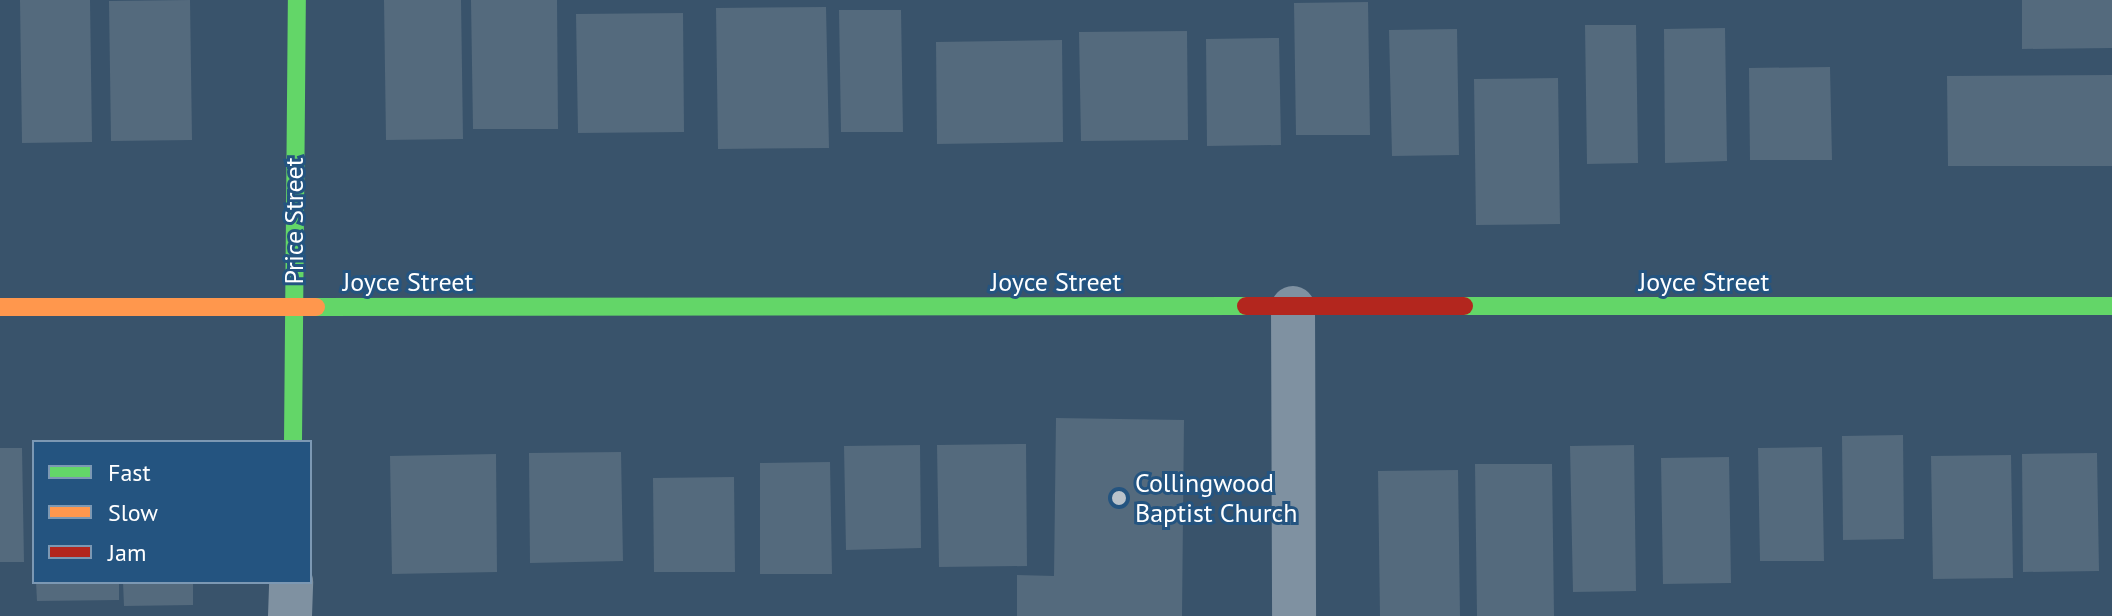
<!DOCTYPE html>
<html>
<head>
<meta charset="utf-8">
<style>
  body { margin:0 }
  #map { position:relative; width:2112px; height:616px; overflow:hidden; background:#39536b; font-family:"PT Sans",sans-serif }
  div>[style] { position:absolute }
  .building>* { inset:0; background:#546a7d }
  .street>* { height:44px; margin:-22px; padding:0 22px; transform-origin:22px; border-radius:22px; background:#7f91a1 }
  .fast>* { height:18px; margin:-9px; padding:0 9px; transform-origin:9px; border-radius:9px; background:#63d668 }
  .slow>* { height:18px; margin:-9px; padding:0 9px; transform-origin:9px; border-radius:9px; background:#ff974d }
  .jam>* { height:18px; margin:-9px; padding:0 9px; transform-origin:9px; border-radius:9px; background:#b3261e }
  .dots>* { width:22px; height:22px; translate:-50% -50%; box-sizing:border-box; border:4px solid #245480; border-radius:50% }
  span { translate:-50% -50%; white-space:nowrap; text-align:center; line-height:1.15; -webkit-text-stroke:6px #245480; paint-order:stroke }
  .street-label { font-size:26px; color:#fff }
  .poi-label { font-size:26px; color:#fff }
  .left { translate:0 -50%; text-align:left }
  .legend { position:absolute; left:32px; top:440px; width:280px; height:144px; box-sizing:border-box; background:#245480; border:2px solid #7c98b3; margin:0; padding:10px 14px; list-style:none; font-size:24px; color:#fff }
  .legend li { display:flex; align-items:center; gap:16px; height:40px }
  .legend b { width:40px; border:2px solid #7c98b3 }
</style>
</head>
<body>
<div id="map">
  <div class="building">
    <i style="clip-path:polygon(20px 0,90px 0,92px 142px,22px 143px)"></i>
    <i style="clip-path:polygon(190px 0,192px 140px,111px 141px,109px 1px)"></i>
    <i style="clip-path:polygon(384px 0,461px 0,463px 139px,386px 140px)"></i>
    <i style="clip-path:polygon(471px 0,557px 0,558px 129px,473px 129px)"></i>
    <i style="clip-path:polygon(2022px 0,2112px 0,2112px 48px,2022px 49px)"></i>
    <i style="clip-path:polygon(1368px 2px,1370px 135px,1296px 135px,1294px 3px)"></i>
    <i style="clip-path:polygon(826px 7px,829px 148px,718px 149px,716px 8px)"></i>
    <i style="clip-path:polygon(839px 10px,901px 10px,903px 132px,841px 132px)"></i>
    <i style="clip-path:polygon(683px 13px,684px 132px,578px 133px,576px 14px)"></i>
    <i style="clip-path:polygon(1585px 25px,1636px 25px,1638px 163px,1587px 164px)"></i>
    <i style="clip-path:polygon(1725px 28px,1727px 161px,1665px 163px,1664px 29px)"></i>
    <i style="clip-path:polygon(1457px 29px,1459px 155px,1392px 156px,1389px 30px)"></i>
    <i style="clip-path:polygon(1187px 31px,1188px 140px,1081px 141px,1079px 32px)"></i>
    <i style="clip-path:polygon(1279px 38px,1281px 145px,1207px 146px,1206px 39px)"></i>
    <i style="clip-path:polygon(1062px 40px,1063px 142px,937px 144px,936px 42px)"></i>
    <i style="clip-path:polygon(1830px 67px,1832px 160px,1750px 160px,1749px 68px)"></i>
    <i style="clip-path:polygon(2112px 75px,2112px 166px,1948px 166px,1947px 76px)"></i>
    <i style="clip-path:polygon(1558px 78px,1560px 224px,1476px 225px,1474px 79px)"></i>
    <i style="clip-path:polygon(1056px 418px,1184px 420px,1182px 616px,1017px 616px,1017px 575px,1054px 576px)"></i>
    <i style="clip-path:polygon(1903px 435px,1904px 539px,1843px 540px,1842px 436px)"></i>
    <i style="clip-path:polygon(1026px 444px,1027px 566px,939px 567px,937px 445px)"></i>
    <i style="clip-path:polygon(920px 445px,921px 548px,846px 550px,844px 446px)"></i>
    <i style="clip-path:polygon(1634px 445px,1636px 591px,1573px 592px,1570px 446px)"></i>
    <i style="clip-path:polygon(1822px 447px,1824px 561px,1760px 561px,1758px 448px)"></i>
    <i style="clip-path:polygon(0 448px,22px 448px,24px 562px,0 562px)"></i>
    <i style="clip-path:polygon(621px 452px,623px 561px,530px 563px,529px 453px)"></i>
    <i style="clip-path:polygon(2097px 453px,2099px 571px,2023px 572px,2022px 454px)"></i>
    <i style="clip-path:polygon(496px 454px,497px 572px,392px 574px,390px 456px)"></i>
    <i style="clip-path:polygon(2011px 455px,2013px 578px,1933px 579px,1931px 456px)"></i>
    <i style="clip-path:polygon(1729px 457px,1731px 583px,1663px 584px,1661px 458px)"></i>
    <i style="clip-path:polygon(830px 462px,832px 574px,760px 574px,760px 463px)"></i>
    <i style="clip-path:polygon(1475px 464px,1552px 464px,1554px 616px,1477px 616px)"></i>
    <i style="clip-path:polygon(1458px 470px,1460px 616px,1380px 616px,1378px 471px)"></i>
    <i style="clip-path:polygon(734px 477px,735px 572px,654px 572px,653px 478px)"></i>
    <i style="clip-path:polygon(36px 582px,119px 582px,119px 600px,37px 601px)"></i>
    <i style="clip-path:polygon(123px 582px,193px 582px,193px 605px,124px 606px)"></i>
  </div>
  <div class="street">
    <i style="left:1293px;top:308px;width:308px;rotate:89.8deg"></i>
    <i style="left:290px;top:616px;width:34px;rotate:-88deg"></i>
  </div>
  <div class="fast">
    <i style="left:1464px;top:306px;width:648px"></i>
    <i style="left:316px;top:307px;width:930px;rotate:-0.06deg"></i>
    <i style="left:293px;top:442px;width:442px;rotate:-89.5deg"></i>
  </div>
  <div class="slow">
    <i style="left:0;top:307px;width:316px"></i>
  </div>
  <div class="jam">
    <i style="left:1246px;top:306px;width:218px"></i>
  </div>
  <div class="dots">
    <i style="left:1119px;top:498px;background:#bac3cb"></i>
  </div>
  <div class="street-label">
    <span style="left:294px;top:221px;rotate:-90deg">Price Street</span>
    <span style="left:408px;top:282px">Joyce Street</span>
    <span style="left:1056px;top:282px">Joyce Street</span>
    <span style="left:1704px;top:282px">Joyce Street</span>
  </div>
  <div class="poi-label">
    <span class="left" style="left:1135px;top:498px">Collingwood<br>Baptist Church</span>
  </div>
  <ul class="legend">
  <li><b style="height:10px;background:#63d668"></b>Fast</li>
  <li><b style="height:10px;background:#ff974d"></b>Slow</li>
  <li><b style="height:10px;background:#b3261e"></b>Jam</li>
  </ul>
</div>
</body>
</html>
